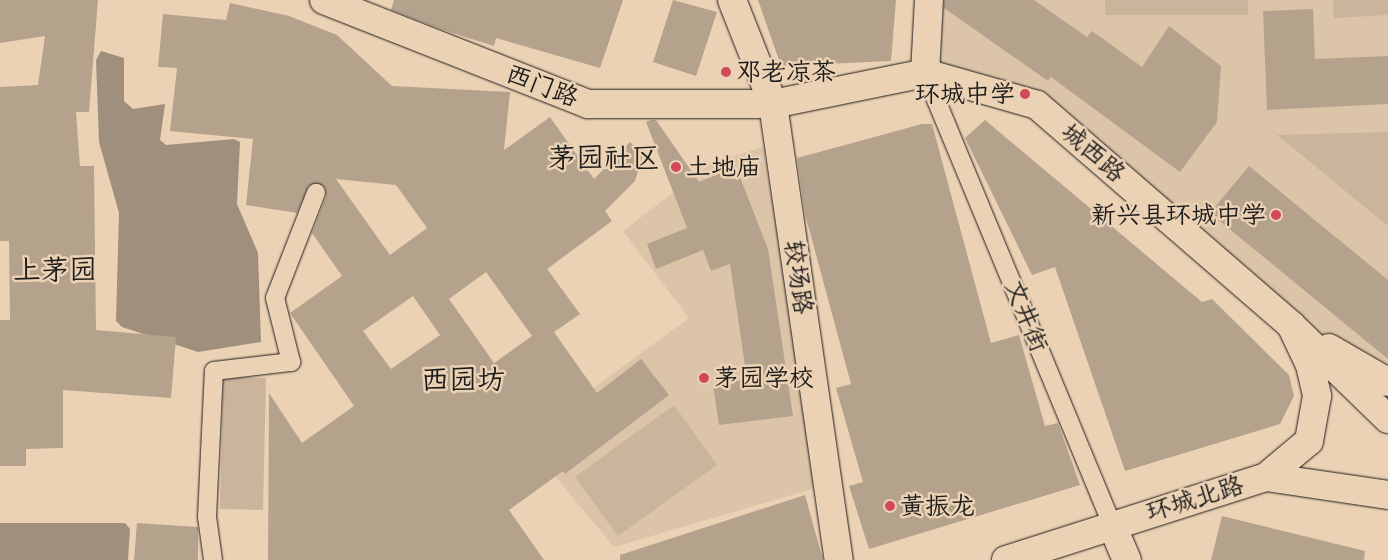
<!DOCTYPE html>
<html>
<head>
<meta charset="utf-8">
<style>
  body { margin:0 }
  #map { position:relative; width:1388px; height:560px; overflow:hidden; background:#ecd2b4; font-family:Caveat,"LXGW WenKai TC",sans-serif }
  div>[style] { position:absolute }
  .built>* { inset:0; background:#dcc4a8 }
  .green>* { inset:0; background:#cab49b }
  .water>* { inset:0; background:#a08f7c }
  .building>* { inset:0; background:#b5a28d }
  .roads { filter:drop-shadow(0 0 1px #1c1c1c) drop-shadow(0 0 1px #1c1c1c) }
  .lane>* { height:18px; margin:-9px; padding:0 9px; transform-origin:9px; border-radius:9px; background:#ecd2b4 }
  .street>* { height:28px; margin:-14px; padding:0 14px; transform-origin:14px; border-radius:14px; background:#ecd2b4 }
  .secondary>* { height:28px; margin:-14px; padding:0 14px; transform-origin:14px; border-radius:14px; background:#ecd2b4 }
  .dots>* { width:14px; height:14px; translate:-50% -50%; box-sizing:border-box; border:2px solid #ecd2b4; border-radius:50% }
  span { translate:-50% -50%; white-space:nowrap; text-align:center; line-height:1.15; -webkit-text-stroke:5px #ecd2b4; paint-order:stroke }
  .poi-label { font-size:25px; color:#1c1c1c }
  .left { translate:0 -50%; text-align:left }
  .right { translate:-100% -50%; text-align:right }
  .street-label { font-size:25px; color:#1c1c1c }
  .quarter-label { font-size:28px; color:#1c1c1c }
</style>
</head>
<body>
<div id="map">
  <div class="built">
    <i style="clip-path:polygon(929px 0,1388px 0,1388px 382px,1291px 325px,1037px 105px,925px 73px)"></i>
    <i style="clip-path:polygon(763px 147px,819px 487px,614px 547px,524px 439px,689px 318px,623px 231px,712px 163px)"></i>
  </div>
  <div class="green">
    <i style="clip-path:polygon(1105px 0,1248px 0,1248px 15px,1105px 15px)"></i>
    <i style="clip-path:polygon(1333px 0,1388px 0,1388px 15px,1334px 18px)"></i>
    <i style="clip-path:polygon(1388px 132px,1388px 226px,1277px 135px)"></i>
    <i style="clip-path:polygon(223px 377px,266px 378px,263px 510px,220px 509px)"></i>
    <i style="clip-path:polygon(674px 405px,717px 465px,618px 536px,575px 477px)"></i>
  </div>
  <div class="water">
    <i style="clip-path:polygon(101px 51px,124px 58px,124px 101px,133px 109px,165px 104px,160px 140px,166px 145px,234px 139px,240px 142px,237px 204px,258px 253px,261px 342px,198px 352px,122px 327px,116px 321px,119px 213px,99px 142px,96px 60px)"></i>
    <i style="clip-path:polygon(0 523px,125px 523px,130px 529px,128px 560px,0 560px)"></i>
  </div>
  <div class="building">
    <i style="clip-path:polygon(0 0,98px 0,89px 112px,76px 112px,80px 166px,94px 166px,96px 330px,176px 337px,171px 398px,63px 390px,63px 448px,26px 449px,26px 466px,0 466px,0 320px,10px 320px,9px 241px,0 241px,0 87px,38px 85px,45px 36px,0 43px)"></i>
    <i style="clip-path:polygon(394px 0,623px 0,600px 68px,496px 38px,494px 46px,443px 30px,391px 10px)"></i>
    <i style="clip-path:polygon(673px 0,717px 12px,696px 76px,653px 62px)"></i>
    <i style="clip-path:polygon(758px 0,896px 0,891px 61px,781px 66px)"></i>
    <i style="clip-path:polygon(944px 0,1034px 0,1087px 37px,1092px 31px,1142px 67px,1169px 26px,1221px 66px,1217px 122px,1180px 172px,1051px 77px,1048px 81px,944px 8px)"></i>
    <i style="clip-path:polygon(evenodd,230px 3px,289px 16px,337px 35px,392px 86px,510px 92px,504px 150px,550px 117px,594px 179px,630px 142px,643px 155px,635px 181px,605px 211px,612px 221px,547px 269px,580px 314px,554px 332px,597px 393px,641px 359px,669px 395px,565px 474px,563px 471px,509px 510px,544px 560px,268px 560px,269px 393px,302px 443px,354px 406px,290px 313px,342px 276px,312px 233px,326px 197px,325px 187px,309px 185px,297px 213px,246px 205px,253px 139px,170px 131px,177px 68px,158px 67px,163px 14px,226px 20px,230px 3px,336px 179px,396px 185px,427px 228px,390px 255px,336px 179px,230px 3px,486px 272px,532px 336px,494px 363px,449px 299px,486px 272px,230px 3px,413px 296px,440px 335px,391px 369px,363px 331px,413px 296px)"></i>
    <i style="clip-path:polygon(1313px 9px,1315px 59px,1388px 56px,1388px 104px,1267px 110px,1263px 11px)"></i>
    <i style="clip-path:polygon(651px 120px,656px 120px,699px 182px,736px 167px,768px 249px,793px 416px,719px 425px,713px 385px,747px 379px,730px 264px,711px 271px,703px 250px,656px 269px,647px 244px,687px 228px,646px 122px)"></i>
    <i style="clip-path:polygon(985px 120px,1202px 302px,1212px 299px,1289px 375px,1294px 396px,1280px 424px,1125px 471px,1055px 267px,1032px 275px,965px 138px)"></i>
    <i style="clip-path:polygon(922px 124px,932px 124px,991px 343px,1019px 335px,1045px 426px,1058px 423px,1080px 485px,869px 549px,849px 486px,863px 482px,836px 388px,851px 384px,805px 214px,797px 158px)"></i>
    <i style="clip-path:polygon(1249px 166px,1388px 280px,1388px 359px,1210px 213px)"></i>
    <i style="clip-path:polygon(805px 495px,823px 560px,620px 560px,620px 555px)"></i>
    <i style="clip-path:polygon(1222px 516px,1365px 551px,1364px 560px,1211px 560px)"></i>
    <i style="clip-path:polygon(137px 523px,198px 527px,198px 560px,134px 560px)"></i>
  </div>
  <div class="roads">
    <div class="lane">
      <i style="left:925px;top:73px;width:489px;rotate:67.5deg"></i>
      <i style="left:213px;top:560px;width:43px;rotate:-97.9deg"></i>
      <i style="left:207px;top:517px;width:146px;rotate:-87.3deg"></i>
      <i style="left:214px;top:371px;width:78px;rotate:-6.7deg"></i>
      <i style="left:291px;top:362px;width:66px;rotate:-104deg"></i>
      <i style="left:275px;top:298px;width:113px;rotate:-68.7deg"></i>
    </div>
    <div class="street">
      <i style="left:324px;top:0;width:284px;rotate:21.5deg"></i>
      <i style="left:588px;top:104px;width:185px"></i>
      <i style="left:773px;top:104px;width:155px;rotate:-11.5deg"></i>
      <i style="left:925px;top:73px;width:116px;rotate:15.9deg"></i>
      <i style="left:1037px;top:105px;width:336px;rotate:40.9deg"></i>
      <i style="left:1291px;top:325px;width:44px;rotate:64.6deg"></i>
      <i style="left:1310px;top:365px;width:32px;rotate:77deg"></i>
      <i style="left:1317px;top:396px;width:46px;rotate:100.1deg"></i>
      <i style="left:1309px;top:441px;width:56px;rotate:140.1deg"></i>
      <i style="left:732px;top:0;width:112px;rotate:68.5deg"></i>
      <i style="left:773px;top:104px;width:461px;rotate:81.8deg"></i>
      <i style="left:925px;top:73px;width:73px;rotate:-86.9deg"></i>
      <i style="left:1112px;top:525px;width:38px;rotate:67deg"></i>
      <i style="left:1006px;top:560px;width:273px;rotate:-17.7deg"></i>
      <i style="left:1266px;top:477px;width:123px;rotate:8.4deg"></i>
    </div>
    <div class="secondary">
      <i style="left:1291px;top:325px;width:135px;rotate:44.1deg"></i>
      <i style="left:1329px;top:348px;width:68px;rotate:30deg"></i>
    </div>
  </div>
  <div class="dots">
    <i style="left:726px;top:72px;background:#d1495b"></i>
    <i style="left:1025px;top:94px;background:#d1495b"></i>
    <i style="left:676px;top:167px;background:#d1495b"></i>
    <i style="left:1276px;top:215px;background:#d1495b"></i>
    <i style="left:704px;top:378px;background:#d1495b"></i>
    <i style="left:890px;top:506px;background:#d1495b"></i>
  </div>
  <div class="poi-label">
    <span class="left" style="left:736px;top:72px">邓老凉茶</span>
    <span class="right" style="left:1015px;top:94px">环城中学</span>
    <span class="left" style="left:686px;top:167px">土地庙</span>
    <span class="right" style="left:1266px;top:215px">新兴县环城中学</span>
    <span class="left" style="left:714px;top:378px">茅园学校</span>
    <span class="left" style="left:900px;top:506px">黄振龙</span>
  </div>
  <div class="street-label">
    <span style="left:542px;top:86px;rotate:21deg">西门路</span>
    <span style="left:1093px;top:153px;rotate:41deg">城西路</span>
    <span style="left:798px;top:277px;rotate:82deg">较场路</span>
    <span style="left:1026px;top:316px;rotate:68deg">文井街</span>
    <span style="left:1195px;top:499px;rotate:-17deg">环城北路</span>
  </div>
  <div class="quarter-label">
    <span style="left:604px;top:158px">茅园社区</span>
    <span style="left:55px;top:270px">上茅园</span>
    <span style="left:463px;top:380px">西园坊</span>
  </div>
</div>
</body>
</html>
